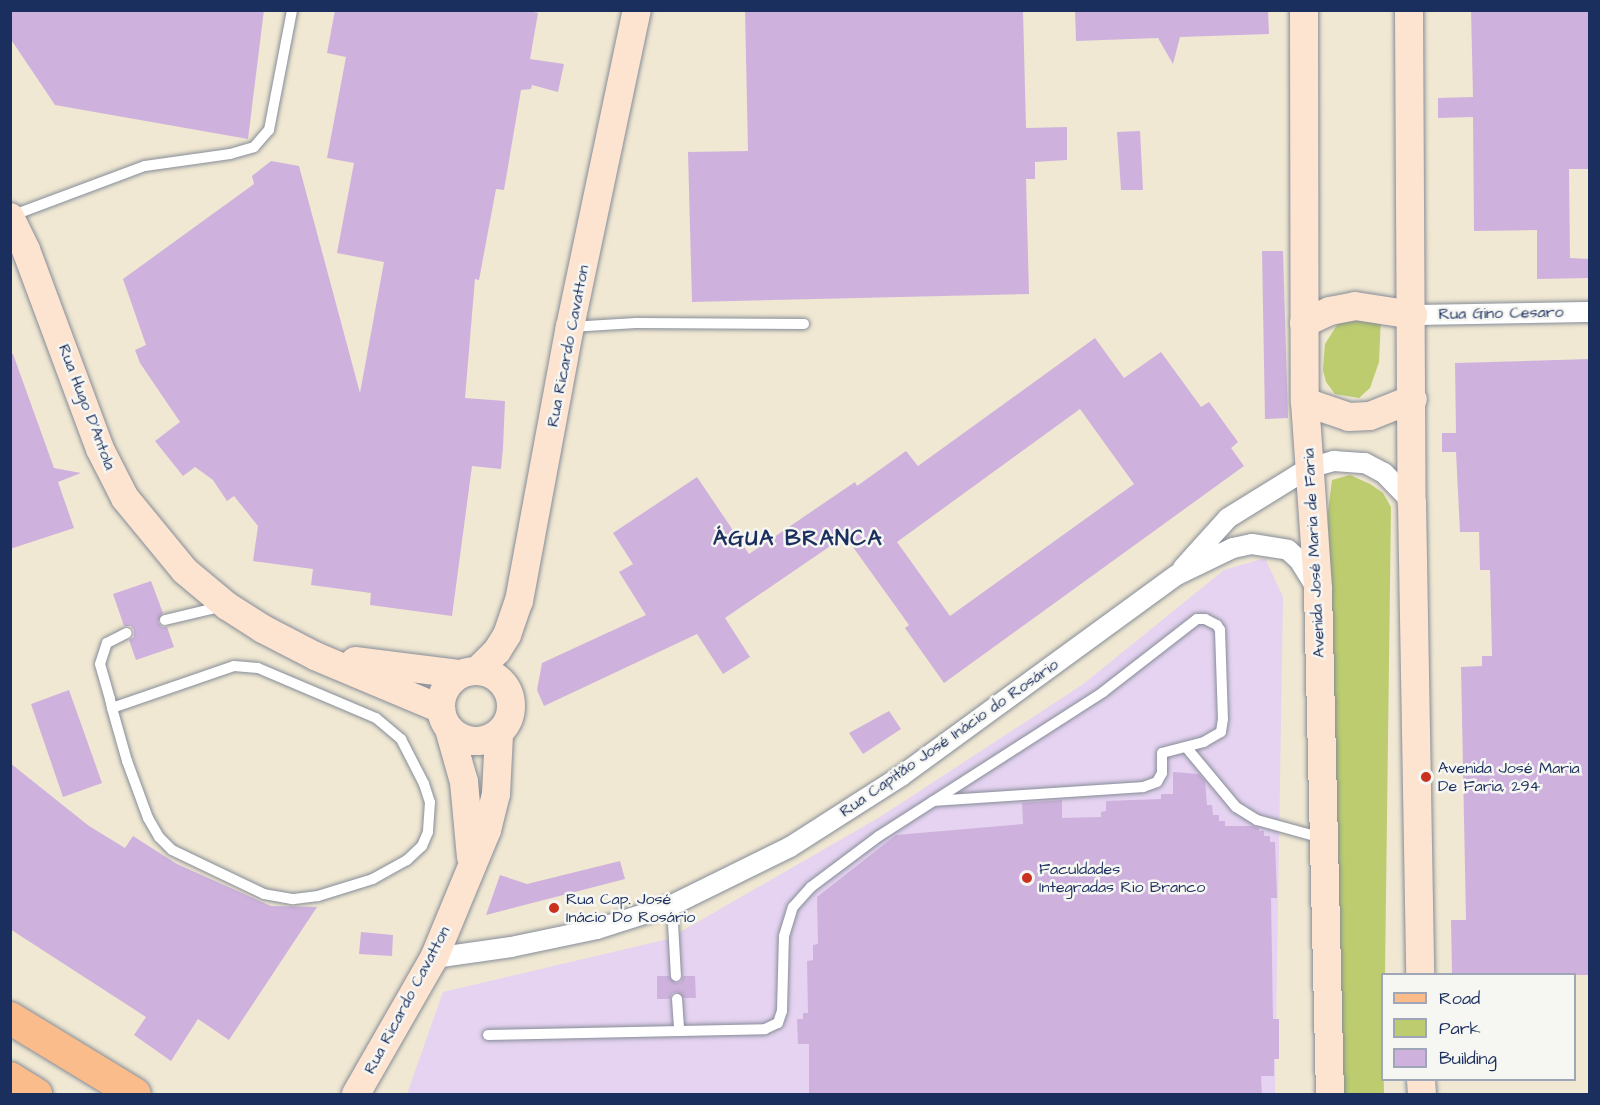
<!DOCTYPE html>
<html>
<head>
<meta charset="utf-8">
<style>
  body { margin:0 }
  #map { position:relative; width:1600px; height:1105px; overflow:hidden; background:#f0e8d2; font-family:"Architects Daughter",sans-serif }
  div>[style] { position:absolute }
  .built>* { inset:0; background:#e5d3f1 }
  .green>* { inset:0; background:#bccc6f }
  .building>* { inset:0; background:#ceb2dd }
  .roads { filter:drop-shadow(0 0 2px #868c98) drop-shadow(0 0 2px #868c98) }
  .lane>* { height:10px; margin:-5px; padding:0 5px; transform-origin:5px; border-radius:5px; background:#fff }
  .street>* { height:20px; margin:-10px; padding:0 10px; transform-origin:10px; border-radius:10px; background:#fff }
  .secondary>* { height:28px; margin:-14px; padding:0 14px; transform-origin:14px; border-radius:14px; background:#fde4d1 }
  .secondary>.ring { margin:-14px; padding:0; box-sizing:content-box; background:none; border:28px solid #fde4d1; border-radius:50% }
  .primary>* { height:32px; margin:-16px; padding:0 16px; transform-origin:16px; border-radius:16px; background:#fabc8b }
  .dots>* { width:16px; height:16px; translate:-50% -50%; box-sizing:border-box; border:3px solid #f6f6f2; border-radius:50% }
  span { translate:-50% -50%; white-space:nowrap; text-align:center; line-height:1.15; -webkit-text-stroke:5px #f6f6f2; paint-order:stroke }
  .street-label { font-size:16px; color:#1b2f5e }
  .poi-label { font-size:16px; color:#1b2f5e }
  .left { translate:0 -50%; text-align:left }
  .district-label { font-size:22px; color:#1b2f5e; font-weight:700; letter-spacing:1.5px }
  .frame { position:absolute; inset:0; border:12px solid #1b2f5e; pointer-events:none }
  .legend { position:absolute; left:1381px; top:973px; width:195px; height:108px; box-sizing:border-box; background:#f6f6f2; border:2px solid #9ea6b7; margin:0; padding:8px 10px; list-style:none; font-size:18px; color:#1b2f5e }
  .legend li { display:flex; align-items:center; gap:12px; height:30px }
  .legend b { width:30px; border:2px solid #9ea6b7 }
</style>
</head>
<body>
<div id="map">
  <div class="built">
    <i style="clip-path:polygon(1265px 558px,1283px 597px,1275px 1094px,407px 1094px,443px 992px,668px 939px,880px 817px,1082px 685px,1224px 570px)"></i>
  </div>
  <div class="green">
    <i style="clip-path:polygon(1342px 317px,1381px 317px,1379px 362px,1370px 388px,1359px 398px,1335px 394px,1326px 382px,1323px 370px,1325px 344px)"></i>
    <i style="clip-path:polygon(1350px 475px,1370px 484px,1383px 493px,1391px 507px,1385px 974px,1382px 974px,1384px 1094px,1338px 1094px,1328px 512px,1332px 480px)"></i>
  </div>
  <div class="building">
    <i style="clip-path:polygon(10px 10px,264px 10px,248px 139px,55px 105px,10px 38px)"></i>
    <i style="clip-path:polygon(335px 10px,525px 10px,538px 13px,530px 59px,564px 64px,558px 92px,532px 85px,531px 89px,521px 90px,504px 190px,496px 189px,479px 280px,475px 279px,465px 398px,505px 401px,503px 448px,501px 469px,472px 466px,452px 616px,370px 605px,371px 593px,311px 585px,313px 569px,253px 561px,258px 526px,234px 496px,227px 501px,213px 480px,195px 467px,183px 476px,155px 441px,180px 422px,140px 363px,135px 350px,146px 345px,123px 279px,254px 184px,252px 176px,271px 161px,299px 166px,360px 393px,384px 262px,337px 253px,354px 163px,327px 158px,346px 57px,327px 53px)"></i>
    <i style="clip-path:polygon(745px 10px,1023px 10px,1026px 128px,1067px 127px,1067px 160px,1035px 162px,1035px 179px,1026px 179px,1029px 294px,692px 302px,688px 152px,748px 151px)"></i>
    <i style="clip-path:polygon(1075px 10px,1268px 10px,1269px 34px,1180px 37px,1173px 64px,1158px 38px,1076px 41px)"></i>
    <i style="clip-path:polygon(1471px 10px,1590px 10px,1590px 169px,1569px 169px,1570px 258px,1590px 259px,1590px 278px,1537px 279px,1537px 230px,1474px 231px,1473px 117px,1438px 118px,1438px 98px,1473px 97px)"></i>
    <i style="clip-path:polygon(1140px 131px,1143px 190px,1121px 190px,1117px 132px)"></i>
    <i style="clip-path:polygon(1262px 251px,1283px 251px,1288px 418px,1265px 419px)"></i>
    <i style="clip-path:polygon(evenodd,1095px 338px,1124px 378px,1161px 352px,1201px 407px,1209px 402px,1238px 442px,1231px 448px,1244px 466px,944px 683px,905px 628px,909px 625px,845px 536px,725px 618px,750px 657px,723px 674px,697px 634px,544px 706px,537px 690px,542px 663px,646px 615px,619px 572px,633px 564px,613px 533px,697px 477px,749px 554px,855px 482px,857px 486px,906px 451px,918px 466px,1095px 338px,1080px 409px,1134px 484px,950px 616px,897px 542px,1080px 409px)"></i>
    <i style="clip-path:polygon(13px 354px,54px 468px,81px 473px,58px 482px,74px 528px,10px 549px,10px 355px)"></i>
    <i style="clip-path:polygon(1590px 359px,1590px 975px,1452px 975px,1451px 920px,1466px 920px,1461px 667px,1482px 666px,1482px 656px,1492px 656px,1490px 570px,1480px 570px,1479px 532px,1460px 532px,1456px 452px,1442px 452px,1442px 433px,1456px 433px,1455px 363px)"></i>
    <i style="clip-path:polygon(151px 581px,163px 613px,158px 622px,162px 627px,167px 627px,174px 647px,136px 660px,129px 640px,134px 637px,134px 630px,131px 626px,124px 626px,113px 594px)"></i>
    <i style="clip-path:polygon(69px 690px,102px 783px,63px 797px,31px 704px)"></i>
    <i style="clip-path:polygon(889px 711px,901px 729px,863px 754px,849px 733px)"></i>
    <i style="clip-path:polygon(10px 763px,89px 826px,125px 848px,133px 836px,177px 864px,271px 906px,317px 907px,229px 1040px,198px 1019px,171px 1061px,134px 1035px,146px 1017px,10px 929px)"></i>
    <i style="clip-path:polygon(1173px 772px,1199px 774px,1205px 781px,1207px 805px,1212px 805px,1213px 815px,1219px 815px,1219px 821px,1225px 821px,1225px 826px,1252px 826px,1259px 828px,1259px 831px,1264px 831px,1264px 836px,1270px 836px,1270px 842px,1275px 842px,1277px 898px,1271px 898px,1273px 1019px,1279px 1019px,1279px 1059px,1274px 1059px,1274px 1076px,1261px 1076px,1262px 1095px,809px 1095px,809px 1044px,798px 1044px,797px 1019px,803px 1019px,803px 1013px,808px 1013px,807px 961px,813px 960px,813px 945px,818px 944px,817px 897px,896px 835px,1023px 824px,1022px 803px,1062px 800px,1062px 818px,1101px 817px,1101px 812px,1106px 811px,1106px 801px,1161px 799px,1161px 794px,1173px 794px)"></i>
    <i style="clip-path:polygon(620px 861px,625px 879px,486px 915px,500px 875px,527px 884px)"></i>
    <i style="clip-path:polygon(361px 932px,393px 935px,392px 956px,359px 954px)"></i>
    <i style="clip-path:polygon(657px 976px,669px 976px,676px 983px,681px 982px,683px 976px,695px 976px,696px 998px,684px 998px,677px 992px,672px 993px,670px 999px,657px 999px)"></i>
  </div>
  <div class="roads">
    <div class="lane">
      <i style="left:11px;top:216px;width:143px;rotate:-20.5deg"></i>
      <i style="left:145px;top:166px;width:86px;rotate:-8deg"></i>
      <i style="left:230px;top:154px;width:25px;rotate:-16deg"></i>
      <i style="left:254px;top:147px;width:23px;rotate:-49deg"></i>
      <i style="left:269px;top:130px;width:122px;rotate:-79.1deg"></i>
      <i style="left:570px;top:327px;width:66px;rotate:-3.5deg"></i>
      <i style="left:636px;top:323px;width:168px;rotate:0.3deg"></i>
      <i style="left:165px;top:620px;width:61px;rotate:-13.3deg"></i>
      <i style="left:112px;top:708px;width:129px;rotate:-19deg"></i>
      <i style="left:234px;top:666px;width:24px;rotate:5deg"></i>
      <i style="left:258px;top:668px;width:128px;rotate:23deg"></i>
      <i style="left:376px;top:718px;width:33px;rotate:40deg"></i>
      <i style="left:401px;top:739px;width:51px;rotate:62.9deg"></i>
      <i style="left:424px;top:784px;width:19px;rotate:72deg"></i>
      <i style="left:430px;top:802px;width:30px;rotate:94deg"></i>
      <i style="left:428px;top:832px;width:15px;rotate:113deg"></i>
      <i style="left:422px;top:846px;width:21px;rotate:137deg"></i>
      <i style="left:407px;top:860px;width:39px;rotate:151deg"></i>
      <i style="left:373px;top:879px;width:58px;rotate:162.8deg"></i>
      <i style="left:318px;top:896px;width:26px;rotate:173deg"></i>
      <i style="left:292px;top:899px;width:28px;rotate:-170deg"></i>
      <i style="left:264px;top:894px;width:102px;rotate:-154.4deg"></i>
      <i style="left:172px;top:850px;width:18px;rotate:-135deg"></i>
      <i style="left:159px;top:837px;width:22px;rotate:-120deg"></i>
      <i style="left:148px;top:818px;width:61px;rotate:-110.2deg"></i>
      <i style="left:127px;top:761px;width:55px;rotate:-105.8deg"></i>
      <i style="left:112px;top:708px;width:9px;rotate:-103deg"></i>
      <i style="left:110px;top:699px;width:36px;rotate:-106deg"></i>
      <i style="left:100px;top:664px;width:22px;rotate:-72deg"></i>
      <i style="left:107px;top:643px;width:22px;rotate:-27deg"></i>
      <i style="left:1186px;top:747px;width:78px;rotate:50.2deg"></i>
      <i style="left:1236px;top:807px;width:25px;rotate:32deg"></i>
      <i style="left:1257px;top:820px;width:67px;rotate:15.5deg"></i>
      <i style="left:672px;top:905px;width:71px;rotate:86.8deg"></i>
      <i style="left:677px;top:999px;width:32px;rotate:86deg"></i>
      <i style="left:488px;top:1035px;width:277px;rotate:-1.2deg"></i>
      <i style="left:765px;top:1029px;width:14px;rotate:-25deg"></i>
      <i style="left:778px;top:1023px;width:13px;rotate:-72deg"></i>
      <i style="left:782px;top:1011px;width:75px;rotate:-88.5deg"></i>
      <i style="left:784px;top:936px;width:30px;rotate:-73deg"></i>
      <i style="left:793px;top:907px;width:27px;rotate:-48deg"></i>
      <i style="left:811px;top:887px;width:85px;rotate:-36.9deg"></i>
      <i style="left:879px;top:836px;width:266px;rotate:-32.7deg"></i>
      <i style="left:1103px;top:692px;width:119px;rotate:-37.8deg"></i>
      <i style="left:1197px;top:619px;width:8px"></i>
      <i style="left:1205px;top:619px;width:13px;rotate:27deg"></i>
      <i style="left:1217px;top:625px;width:6px;rotate:59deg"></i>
      <i style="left:1220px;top:630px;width:89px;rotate:88.1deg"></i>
      <i style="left:1223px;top:719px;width:13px;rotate:99deg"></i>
      <i style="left:1221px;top:732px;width:20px;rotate:150deg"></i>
      <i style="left:1204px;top:742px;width:43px;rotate:165.3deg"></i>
      <i style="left:1162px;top:753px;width:20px;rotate:90deg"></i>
      <i style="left:1162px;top:773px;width:10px;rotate:119deg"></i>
      <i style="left:1157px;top:782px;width:15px;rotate:160deg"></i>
      <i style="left:1143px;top:787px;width:210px;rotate:176.2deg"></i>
    </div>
    <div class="street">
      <i style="left:1413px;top:315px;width:177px;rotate:-1deg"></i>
      <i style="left:1183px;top:568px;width:67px;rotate:-48deg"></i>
      <i style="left:1228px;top:518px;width:95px;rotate:-31.7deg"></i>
      <i style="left:1309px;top:468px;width:26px;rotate:-16deg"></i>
      <i style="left:1334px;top:461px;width:31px;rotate:4deg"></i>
      <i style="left:1365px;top:463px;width:21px;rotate:28deg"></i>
      <i style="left:1384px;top:473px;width:40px;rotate:46deg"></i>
      <i style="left:434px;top:958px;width:78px;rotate:-8.1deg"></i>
      <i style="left:511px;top:947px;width:88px;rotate:-11.8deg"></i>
      <i style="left:597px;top:929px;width:79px;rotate:-17.7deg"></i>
      <i style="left:672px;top:905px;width:131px;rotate:-26.2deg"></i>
      <i style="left:790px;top:847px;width:132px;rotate:-32.6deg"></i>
      <i style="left:901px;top:776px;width:341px;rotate:-36.1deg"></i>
      <i style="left:1177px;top:575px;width:62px;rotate:-25.7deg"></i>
      <i style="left:1233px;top:548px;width:19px;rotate:-12deg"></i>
      <i style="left:1252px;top:544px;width:36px;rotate:9deg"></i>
      <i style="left:1288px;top:550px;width:15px;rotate:42deg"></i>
      <i style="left:1299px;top:560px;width:32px;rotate:58deg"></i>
    </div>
    <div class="secondary">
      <i style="left:1304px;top:10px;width:392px;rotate:89.9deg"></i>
      <i style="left:1305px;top:402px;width:188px;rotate:86deg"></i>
      <i style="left:1318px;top:590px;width:504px;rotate:88.64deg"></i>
      <i style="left:1409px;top:10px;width:492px;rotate:89.7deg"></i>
      <i style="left:1412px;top:502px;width:472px;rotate:89deg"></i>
      <i style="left:10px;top:217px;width:37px;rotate:64deg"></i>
      <i style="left:26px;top:250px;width:212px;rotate:69.6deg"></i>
      <i style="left:100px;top:449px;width:55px;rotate:63deg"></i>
      <i style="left:125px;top:498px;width:94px;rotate:50.6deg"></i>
      <i style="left:185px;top:571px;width:55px;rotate:39.8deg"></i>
      <i style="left:227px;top:606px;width:43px;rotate:32.6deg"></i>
      <i style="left:263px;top:629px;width:59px;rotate:27.4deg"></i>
      <i style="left:315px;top:656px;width:137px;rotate:22.8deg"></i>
      <i style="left:1304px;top:323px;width:29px;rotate:-25deg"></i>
      <i style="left:1330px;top:311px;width:25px;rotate:-11deg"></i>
      <i style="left:1355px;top:306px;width:59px;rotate:8.8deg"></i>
      <i style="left:1305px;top:402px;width:46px;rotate:18.8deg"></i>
      <i style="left:1349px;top:417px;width:21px;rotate:-3deg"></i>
      <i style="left:1370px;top:416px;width:46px;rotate:-21.6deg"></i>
      <i style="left:355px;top:661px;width:106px;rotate:7.1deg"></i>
      <i style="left:478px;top:670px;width:27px;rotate:-45deg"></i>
      <i style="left:497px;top:651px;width:19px;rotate:-58deg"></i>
      <i style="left:507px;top:635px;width:36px;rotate:-71deg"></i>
      <i style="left:519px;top:601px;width:279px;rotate:-79.5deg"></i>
      <i style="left:570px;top:327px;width:324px;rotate:-78.1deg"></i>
      <i class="ring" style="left:441px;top:671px;width:42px;height:42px"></i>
      <i style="left:449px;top:729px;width:55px;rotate:74.2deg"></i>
      <i style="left:464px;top:782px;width:75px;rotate:84.7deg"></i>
      <i style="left:1421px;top:1080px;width:14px;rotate:86deg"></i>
      <i style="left:356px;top:1094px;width:157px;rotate:-60.2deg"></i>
      <i style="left:434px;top:958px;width:139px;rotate:-67.5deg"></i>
      <i style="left:487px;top:830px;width:37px;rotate:-76deg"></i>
      <i style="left:496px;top:794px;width:60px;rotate:-87.1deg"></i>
    </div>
    <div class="primary">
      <i style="left:10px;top:1018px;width:146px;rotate:31.3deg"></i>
      <i style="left:10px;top:1078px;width:31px;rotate:32deg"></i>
    </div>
  </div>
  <div class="dots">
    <i style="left:1426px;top:777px;background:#c8321e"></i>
    <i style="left:1027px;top:878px;background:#c8321e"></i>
    <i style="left:554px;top:908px;background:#c8321e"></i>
  </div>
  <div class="street-label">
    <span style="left:1501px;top:313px;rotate:-1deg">Rua Gino Cesaro</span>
    <span style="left:568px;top:346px;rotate:-79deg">Rua Ricardo Cavatton</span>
    <span style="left:87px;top:407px;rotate:69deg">Rua Hugo D'Antola</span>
    <span style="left:1314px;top:553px;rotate:-93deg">Avenida José Maria de Faria</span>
    <span style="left:949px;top:738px;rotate:-35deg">Rua Capitão José Inácio do Rosário</span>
    <span style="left:407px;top:1000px;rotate:-62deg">Rua Ricardo Cavatton</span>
  </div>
  <div class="poi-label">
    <span class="left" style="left:1438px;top:777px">Avenida José Maria<br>De Faria, 294</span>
    <span class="left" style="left:1039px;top:878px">Faculdades<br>Integradas Rio Branco</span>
    <span class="left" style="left:566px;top:908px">Rua Cap. José<br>Inácio Do Rosário</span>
  </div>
  <div class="district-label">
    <span style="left:798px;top:539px">ÁGUA BRANCA</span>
  </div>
  <div class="frame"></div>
  <ul class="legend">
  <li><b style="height:8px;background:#fabc8b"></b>Road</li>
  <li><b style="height:16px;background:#bccc6f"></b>Park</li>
  <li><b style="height:16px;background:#ceb2dd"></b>Building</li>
  </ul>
</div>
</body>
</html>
